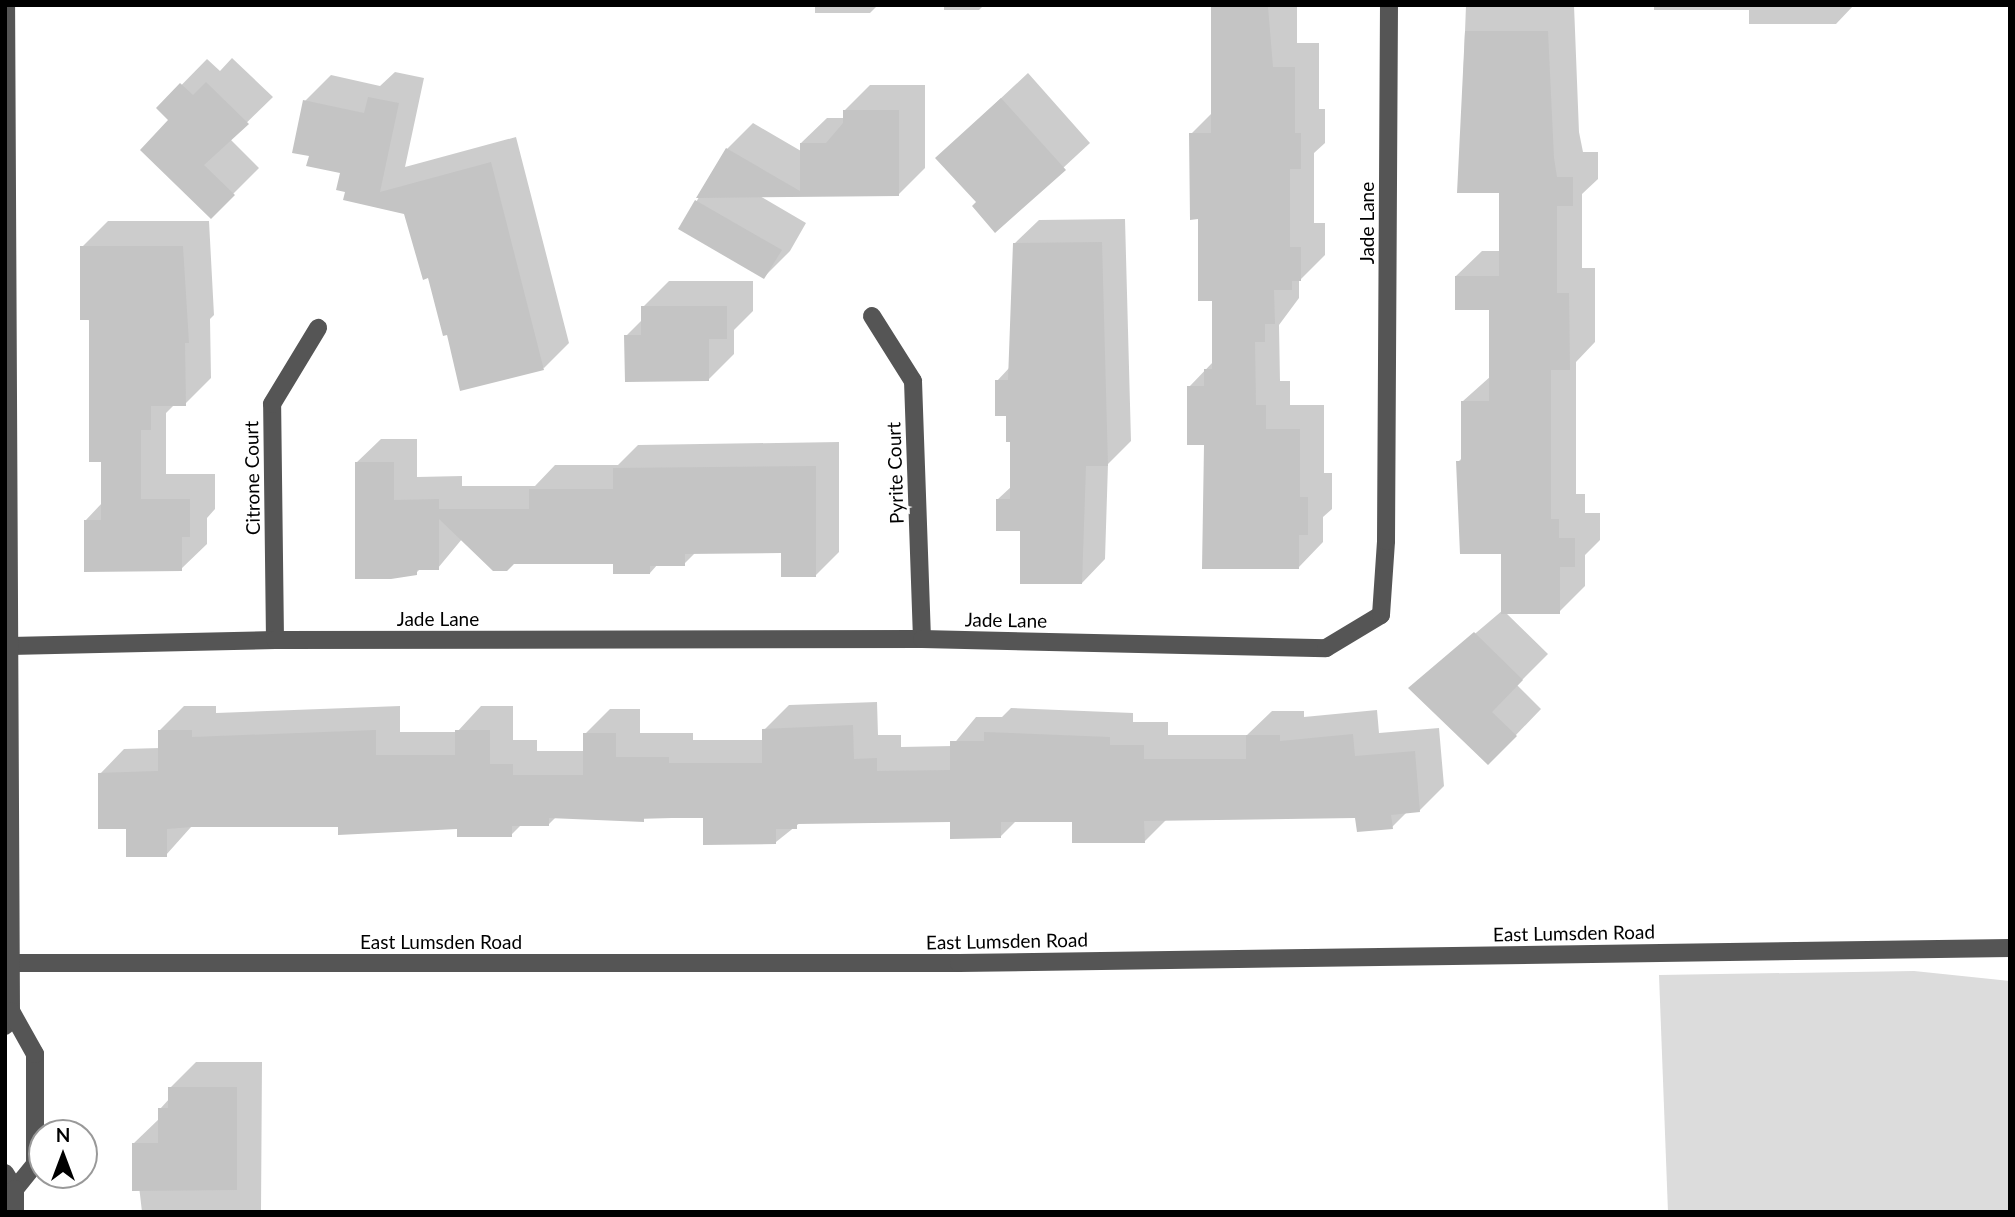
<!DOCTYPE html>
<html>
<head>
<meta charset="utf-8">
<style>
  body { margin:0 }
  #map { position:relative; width:2015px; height:1217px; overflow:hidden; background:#fff; font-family:Lato,sans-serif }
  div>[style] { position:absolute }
  .green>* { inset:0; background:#dcdcdc }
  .shadow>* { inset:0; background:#0003 }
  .building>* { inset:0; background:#c4c4c4 }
  .minor>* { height:18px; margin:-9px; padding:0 9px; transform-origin:9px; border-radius:9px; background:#555 }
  span { translate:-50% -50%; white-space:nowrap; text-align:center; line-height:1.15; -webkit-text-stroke:6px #fff; paint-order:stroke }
  .street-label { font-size:19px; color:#000 }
  .frame { position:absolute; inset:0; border:7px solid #000; pointer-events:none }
  .north { position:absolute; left:28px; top:1119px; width:70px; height:70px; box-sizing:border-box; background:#fff; border:2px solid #999; border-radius:50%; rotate:0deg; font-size:19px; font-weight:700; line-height:28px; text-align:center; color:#000 }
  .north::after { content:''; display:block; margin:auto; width:24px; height:32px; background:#000; clip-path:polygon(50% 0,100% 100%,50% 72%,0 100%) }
</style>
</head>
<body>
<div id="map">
  <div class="green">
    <i style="clip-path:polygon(1914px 971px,2010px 981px,2010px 1212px,1668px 1212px,1659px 975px)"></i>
  </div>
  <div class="shadow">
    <i style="clip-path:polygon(82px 5px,149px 5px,148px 6px)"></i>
    <i style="clip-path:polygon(815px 5px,878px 5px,870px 13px,815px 13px)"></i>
    <i style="clip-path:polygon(944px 5px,984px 5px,979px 10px,944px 10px)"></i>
    <i style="clip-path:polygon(1213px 5px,1297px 5px,1297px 43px,1319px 43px,1319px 109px,1325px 109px,1325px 143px,1314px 153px,1314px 223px,1325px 223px,1325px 255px,1299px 281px,1299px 298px,1279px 325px,1280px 381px,1290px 381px,1290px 405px,1324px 405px,1324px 473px,1332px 473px,1332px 509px,1323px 517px,1323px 542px,1299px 567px,1206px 443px,1189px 387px,1213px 362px,1213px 299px,1191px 134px,1213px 112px)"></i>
    <i style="clip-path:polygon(1466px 5px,1574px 5px,1579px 132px,1583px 152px,1598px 152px,1598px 179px,1582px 194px,1582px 268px,1595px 268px,1595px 342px,1576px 362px,1576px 494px,1585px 494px,1585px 513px,1600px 513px,1600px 540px,1585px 555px,1585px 586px,1559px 612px,1505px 612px,1548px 654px,1517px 685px,1541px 709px,1514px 737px,1411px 688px,1503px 610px,1503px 552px,1458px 462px,1463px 457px,1463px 401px,1491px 376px,1491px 308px,1456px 276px,1482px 251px,1501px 251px,1501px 191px,1459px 191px)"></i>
    <i style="clip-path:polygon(1654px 5px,1854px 5px,1836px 24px,1749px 24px,1749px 10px,1654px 10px)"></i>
    <i style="clip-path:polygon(232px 58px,273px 97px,230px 139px,259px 168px,211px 216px,171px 120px,159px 108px,207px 59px,220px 71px)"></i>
    <i style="clip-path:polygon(395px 72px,424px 78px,405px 167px,516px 137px,569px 343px,544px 368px,448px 333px,406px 212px,347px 191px,342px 172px,311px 154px,305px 101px,331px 75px,380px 86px)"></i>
    <i style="clip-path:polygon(1028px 73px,1090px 143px,996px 230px,978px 202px,937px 158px)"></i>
    <i style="clip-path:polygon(870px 85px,925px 85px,925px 168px,899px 194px,758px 195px,806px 223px,790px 251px,764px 277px,681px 228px,727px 149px,753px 123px,801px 151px,801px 143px,827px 118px,845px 118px,845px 110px)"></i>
    <i style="clip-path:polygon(1125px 219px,1131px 441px,1108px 464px,1105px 559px,1082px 583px,1022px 529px,998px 499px,1012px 486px,1012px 440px,997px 381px,1010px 367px,1015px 243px,1039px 220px)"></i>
    <i style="clip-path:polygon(108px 221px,209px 221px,214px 315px,210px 319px,211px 378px,185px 404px,175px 404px,166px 413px,166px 474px,215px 474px,215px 509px,207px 518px,207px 544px,181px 569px,85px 521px,102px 503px,102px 461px,82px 247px)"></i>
    <i style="clip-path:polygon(669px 281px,753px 281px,753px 311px,734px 330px,734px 354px,708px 380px,626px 336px,643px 319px,643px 307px)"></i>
    <i style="clip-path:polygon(381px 439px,417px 439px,417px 477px,462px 476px,462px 486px,535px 486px,555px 465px,618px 465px,638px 445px,839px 442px,839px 552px,815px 576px,783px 551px,696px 552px,684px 564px,658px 564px,650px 573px,614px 563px,462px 539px,438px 568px,421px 568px,416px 573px,356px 463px)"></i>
    <i style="clip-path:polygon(877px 702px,878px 735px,901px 735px,901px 747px,952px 746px,976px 717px,1002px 717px,1011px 708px,1133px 713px,1133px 722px,1168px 722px,1168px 735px,1247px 735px,1272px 711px,1304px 711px,1304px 717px,1377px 710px,1379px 733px,1439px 728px,1444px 786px,1419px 811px,1407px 812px,1392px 827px,1357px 817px,1167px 819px,1144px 842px,1074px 820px,1017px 820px,1001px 836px,952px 820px,801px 822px,776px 842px,704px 817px,609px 820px,556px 817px,549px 824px,522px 824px,511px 835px,459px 827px,191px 827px,166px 855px,127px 827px,100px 774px,124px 749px,160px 748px,160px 730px,184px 706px,216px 706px,216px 713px,400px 706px,400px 732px,457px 732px,481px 706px,513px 706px,513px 740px,537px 740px,537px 751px,585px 751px,585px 734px,610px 709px,640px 709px,640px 733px,693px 733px,693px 740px,764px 740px,764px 730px,789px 705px)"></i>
    <i style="clip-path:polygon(196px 1062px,262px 1062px,261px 1212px,142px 1212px,134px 1143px,160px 1118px,160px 1109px,170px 1098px,170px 1088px)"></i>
  </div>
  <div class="building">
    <i style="clip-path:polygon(1211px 7px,1268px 7px,1273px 67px,1295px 67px,1295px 133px,1301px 133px,1301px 169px,1290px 169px,1290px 247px,1301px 247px,1301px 281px,1292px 281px,1292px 290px,1274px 290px,1275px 324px,1265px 324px,1265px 342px,1255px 342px,1256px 405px,1266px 405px,1266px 429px,1300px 429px,1300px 497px,1308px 497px,1308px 535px,1299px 535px,1299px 569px,1202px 569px,1204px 445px,1187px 445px,1187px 386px,1204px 386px,1204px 369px,1212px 369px,1212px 301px,1198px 301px,1198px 219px,1190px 220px,1189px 133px,1211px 133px)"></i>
    <i style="clip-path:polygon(1465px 31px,1548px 31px,1554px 158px,1557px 177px,1573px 177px,1573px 206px,1557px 206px,1557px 293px,1569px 293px,1570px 370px,1551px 370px,1551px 519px,1559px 519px,1559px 538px,1575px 538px,1575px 567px,1560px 567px,1560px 614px,1501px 614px,1501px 554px,1460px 554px,1456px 461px,1461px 461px,1461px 401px,1489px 401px,1489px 310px,1455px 310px,1455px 276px,1499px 276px,1499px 193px,1457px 193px)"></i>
    <i style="clip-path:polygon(206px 82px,249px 124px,204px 165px,235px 195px,211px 219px,140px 150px,168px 120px,156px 108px,180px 83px,193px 95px)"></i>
    <i style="clip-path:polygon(368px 97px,399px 103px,380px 192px,491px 162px,544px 370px,460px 391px,447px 335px,443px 336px,428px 278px,423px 280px,404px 214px,343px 200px,345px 192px,336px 190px,340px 173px,306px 166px,309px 156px,292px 153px,303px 100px,364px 113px)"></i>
    <i style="clip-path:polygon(1001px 98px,1066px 170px,995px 233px,972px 206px,976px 202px,935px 158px)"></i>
    <i style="clip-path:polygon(843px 110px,899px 110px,899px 196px,696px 198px,726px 148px,800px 191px,800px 143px,826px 143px,843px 123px)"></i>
    <i style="clip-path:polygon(695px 200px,782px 250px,764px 279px,678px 229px)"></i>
    <i style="clip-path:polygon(1102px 242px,1108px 466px,1086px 466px,1082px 584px,1020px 584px,1020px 531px,996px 531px,996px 499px,1010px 499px,1010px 442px,1006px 442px,1006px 416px,995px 416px,995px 380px,1008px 380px,1013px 243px)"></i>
    <i style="clip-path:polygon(80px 246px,183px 246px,189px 343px,185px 343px,186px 406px,151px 406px,151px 430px,141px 430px,141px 499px,190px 499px,190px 537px,182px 537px,182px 571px,84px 572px,84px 520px,101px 520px,101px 462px,89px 462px,89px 320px,80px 320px)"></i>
    <i style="clip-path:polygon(641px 306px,727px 306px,727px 339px,709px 339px,709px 381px,625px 382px,624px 335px,641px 335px)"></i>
    <i style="clip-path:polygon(355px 462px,394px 462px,394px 500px,439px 499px,439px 509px,529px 509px,529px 489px,613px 489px,613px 468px,816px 466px,816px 577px,781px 577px,781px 553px,685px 554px,685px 566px,650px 566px,650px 574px,613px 574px,613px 564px,514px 564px,507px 571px,493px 571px,439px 519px,439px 570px,417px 570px,417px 575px,391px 579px,355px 579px)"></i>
    <i style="clip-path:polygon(1474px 632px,1523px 680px,1492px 712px,1517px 736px,1488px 765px,1408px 688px)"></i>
    <i style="clip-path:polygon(853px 725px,854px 759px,877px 758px,877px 771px,950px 770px,950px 741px,984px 741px,984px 732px,1110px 737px,1110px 745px,1144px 745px,1144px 759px,1246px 759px,1246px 735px,1280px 735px,1280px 741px,1353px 734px,1355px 756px,1415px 751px,1420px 812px,1391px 815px,1393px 829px,1357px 832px,1355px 818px,1144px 821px,1145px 843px,1072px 843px,1072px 822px,1001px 822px,1001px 838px,950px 839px,950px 822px,797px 824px,797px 829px,776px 829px,776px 844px,703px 845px,703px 818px,644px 818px,644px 822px,549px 818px,549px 826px,512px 826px,512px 837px,457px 837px,457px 829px,338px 835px,338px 827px,192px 827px,167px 829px,167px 857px,126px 857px,126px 829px,98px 829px,98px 773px,158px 771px,158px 730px,192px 730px,192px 737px,376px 730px,376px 755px,455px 755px,455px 730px,490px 730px,490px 764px,513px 764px,513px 775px,583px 775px,583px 733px,616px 733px,616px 757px,669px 757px,669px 763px,762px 763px,762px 729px)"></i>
    <i style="clip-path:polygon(168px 1087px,237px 1087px,237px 1190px,132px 1191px,132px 1143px,158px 1143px,158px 1108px,168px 1108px)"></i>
  </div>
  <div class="minor">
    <i style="left:872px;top:316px;width:77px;rotate:57.8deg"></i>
    <i style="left:913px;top:381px;width:258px;rotate:88deg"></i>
    <i style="left:275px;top:640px;width:236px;rotate:-90.7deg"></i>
    <i style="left:272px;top:404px;width:89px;rotate:-58.8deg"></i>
    <i style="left:10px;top:646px;width:265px;rotate:-1.3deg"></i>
    <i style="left:275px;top:640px;width:647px;rotate:-0.09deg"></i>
    <i style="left:922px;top:639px;width:404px;rotate:1.3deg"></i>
    <i style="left:1326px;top:648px;width:64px;rotate:-31deg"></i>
    <i style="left:1381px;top:615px;width:74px;rotate:-86.1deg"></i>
    <i style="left:1386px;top:541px;width:536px;rotate:-89.68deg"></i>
    <i style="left:5px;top:963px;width:954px"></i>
    <i style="left:959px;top:963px;width:1051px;rotate:-0.82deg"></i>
    <i style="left:5px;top:1026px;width:16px;rotate:-68deg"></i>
    <i style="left:11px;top:1011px;width:1006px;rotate:-90.28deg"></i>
    <i style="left:5px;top:1173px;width:19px;rotate:58deg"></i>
    <i style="left:15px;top:1189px;width:32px;rotate:-51deg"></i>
    <i style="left:35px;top:1164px;width:110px;rotate:-90deg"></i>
    <i style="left:35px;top:1054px;width:49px;rotate:-119.2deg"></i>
    <i style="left:15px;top:1189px;width:23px;rotate:90deg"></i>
  </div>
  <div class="street-label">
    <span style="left:1367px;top:223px;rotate:-90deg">Jade Lane</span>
    <span style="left:895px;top:473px;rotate:-92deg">Pyrite Court</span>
    <span style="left:252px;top:478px;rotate:-91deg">Citrone Court</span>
    <span style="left:438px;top:619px">Jade Lane</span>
    <span style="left:1006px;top:620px;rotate:1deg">Jade Lane</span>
    <span style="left:1574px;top:933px;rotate:-1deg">East Lumsden Road</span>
    <span style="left:1007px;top:941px;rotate:-1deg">East Lumsden Road</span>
    <span style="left:441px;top:942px">East Lumsden Road</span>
  </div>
  <div class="frame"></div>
  <div class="north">N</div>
</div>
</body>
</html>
